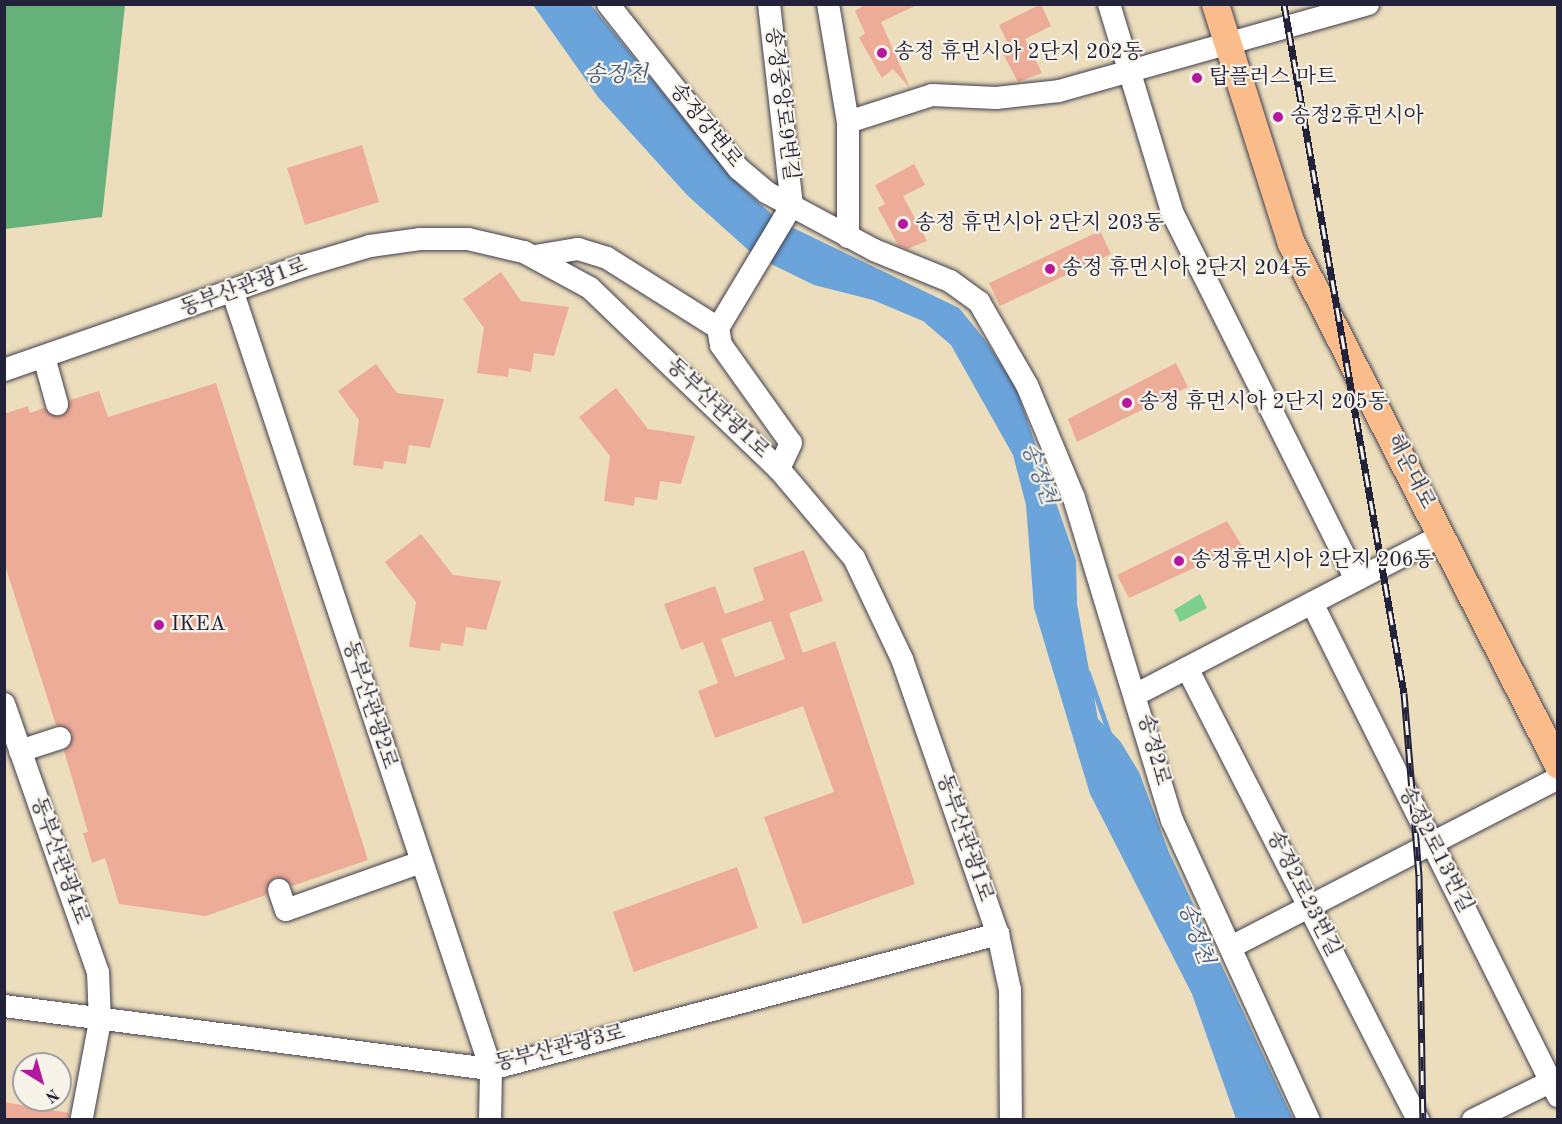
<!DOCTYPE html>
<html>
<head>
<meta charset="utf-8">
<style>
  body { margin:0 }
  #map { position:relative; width:1562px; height:1124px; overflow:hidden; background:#ecdebc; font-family:"Old Standard TT","Noto Serif KR",serif }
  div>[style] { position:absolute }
  .green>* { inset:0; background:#7ece8f }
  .forest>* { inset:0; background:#66b17a }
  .water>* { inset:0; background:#6ba4da }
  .stream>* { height:4.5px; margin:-2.25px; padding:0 2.25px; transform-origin:2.25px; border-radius:2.25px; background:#6ba4da }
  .building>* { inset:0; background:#edac97 }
  .roads { filter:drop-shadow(0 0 2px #403e4e) drop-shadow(0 0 2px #403e4e) }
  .minor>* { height:22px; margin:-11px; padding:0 11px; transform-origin:11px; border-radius:11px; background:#fff }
  .major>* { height:27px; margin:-13.5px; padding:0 13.5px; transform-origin:13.5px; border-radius:13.5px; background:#fabc8b }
  .rail>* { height:7px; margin-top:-3.5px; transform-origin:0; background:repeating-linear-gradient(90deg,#f7f3e8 0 14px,#22223b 0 28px); box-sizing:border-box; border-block:2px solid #22223b }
  .dots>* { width:16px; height:16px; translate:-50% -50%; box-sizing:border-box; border:3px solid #f7f3e8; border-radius:50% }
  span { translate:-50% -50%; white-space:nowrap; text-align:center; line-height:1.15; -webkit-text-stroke:4.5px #f7f3e8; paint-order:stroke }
  .poi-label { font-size:21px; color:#22223b }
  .left { translate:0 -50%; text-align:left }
  .street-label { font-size:21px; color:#22223b }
  .water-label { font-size:22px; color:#3f567b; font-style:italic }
  .frame { position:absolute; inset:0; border:6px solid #22223b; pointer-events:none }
  .north { position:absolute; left:12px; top:1052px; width:60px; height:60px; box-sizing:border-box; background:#f7f3e8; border:2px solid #a29fa3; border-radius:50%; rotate:143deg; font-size:16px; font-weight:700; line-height:24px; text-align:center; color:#22223b }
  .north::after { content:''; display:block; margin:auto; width:21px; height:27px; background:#b5179e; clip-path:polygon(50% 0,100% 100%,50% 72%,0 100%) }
</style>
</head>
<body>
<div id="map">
  <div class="green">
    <i style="clip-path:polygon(1200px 594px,1207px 608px,1180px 622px,1174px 610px)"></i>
  </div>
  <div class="forest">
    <i style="clip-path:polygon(4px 5px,125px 5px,102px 217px,5px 229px)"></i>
  </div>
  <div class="water">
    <i style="clip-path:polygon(533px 5px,591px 5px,736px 182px,779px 221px,959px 308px,986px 341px,1016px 388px,1076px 560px,1077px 604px,1098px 719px,1120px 741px,1139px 772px,1168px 850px,1293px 1119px,1236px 1119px,1192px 994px,1090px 794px,1034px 608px,1026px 505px,1013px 455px,951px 345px,923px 321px,873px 300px,814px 285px,755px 256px,688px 196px,598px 97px)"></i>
  </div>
  <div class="stream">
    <i style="left:1088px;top:672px;width:64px;rotate:70.7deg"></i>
  </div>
  <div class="building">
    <i style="clip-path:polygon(866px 4px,919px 4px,881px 22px,910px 88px,893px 69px,882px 78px,859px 38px,865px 33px,855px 11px)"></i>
    <i style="clip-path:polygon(1041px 4px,1051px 26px,1025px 39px,1042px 73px,1018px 82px,1003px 54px,1011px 50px,999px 25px)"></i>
    <i style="clip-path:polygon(362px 145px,379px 202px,305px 225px,287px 168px)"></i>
    <i style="clip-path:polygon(914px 164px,925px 185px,903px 196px,927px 241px,907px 249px,898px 245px,878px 208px,885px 204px,875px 185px)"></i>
    <i style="clip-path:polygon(1100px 231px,1111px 254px,1000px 306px,989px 283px)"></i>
    <i style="clip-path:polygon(501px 272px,521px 301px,569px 307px,554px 356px,534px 353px,531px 372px,509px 368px,508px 377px,477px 373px,484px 328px,463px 299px)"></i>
    <i style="clip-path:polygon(1176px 363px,1188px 387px,1077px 442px,1068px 419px)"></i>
    <i style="clip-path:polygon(376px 364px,397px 393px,444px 399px,430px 448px,409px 445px,406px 464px,384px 461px,383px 469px,353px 465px,359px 420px,338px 391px)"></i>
    <i style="clip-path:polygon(216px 383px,368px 860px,292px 886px,275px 877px,266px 895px,206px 916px,119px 904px,105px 858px,92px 863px,83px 833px,88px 832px,64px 751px,73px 734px,56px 725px,4px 562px,4px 414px,28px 406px,30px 413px,44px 408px,60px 417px,70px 400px,99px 391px,108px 417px)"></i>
    <i style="clip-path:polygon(616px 388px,648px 429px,695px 436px,681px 484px,660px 481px,657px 500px,635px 497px,634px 506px,604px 501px,610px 456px,579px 417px)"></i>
    <i style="clip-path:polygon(1227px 521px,1242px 546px,1129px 598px,1117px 575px)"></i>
    <i style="clip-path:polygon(421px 534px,453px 575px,501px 581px,486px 630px,466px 627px,463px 646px,441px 643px,440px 651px,409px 647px,416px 602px,385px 562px)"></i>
    <i style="clip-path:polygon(evenodd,804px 550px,823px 601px,789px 613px,803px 653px,835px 641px,915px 884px,803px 924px,764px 817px,834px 792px,803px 706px,715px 738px,698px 691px,718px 683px,703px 642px,681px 650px,664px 604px,715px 586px,725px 614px,764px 600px,753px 568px,804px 550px,771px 621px,785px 659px,735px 677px,721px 639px,771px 621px)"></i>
    <i style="clip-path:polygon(737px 867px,758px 928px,634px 972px,613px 912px)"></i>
    <i style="clip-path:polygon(4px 1102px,69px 1113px,69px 1119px,4px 1119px)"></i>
  </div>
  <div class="roads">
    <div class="minor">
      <i style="left:608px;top:4px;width:211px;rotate:51.6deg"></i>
      <i style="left:739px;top:169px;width:35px;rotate:40deg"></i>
      <i style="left:766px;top:192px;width:123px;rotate:28.2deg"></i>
      <i style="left:874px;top:250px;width:82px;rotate:22.2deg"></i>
      <i style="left:950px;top:281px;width:36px;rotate:36deg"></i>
      <i style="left:979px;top:302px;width:96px;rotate:60deg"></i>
      <i style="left:1027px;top:385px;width:122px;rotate:67.4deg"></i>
      <i style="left:1074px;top:498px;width:337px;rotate:73.1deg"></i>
      <i style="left:1172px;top:820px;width:330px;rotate:65.5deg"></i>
      <i style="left:769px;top:4px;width:202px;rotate:83.5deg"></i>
      <i style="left:792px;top:205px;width:144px;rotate:121deg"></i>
      <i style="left:718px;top:328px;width:17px;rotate:80deg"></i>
      <i style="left:721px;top:345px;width:120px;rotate:54.5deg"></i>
      <i style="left:791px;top:443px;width:29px;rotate:115deg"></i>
      <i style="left:828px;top:4px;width:120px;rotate:80.4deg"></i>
      <i style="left:848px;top:122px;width:115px;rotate:90deg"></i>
      <i style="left:1109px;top:4px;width:220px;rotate:73.1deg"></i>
      <i style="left:1173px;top:214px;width:409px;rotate:63.4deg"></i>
      <i style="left:848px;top:122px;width:88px;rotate:-17.8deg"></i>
      <i style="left:932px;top:95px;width:64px;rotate:2.7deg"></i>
      <i style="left:996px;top:98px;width:63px;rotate:-6.3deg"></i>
      <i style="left:1059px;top:91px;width:321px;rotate:-15.7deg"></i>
      <i style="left:535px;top:256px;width:44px;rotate:-9.2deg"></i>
      <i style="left:578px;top:249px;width:30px;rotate:17deg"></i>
      <i style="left:607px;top:258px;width:131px;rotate:32.2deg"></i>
      <i style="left:233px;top:293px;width:818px;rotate:71.61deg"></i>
      <i style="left:491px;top:1069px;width:51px;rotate:91.1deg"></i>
      <i style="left:44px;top:357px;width:49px;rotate:74.5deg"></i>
      <i style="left:4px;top:370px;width:317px;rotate:-19.2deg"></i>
      <i style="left:303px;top:266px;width:70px;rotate:-16.6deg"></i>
      <i style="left:370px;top:246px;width:50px;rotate:-8deg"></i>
      <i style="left:420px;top:239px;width:48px"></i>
      <i style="left:468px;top:239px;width:57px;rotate:13.1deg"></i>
      <i style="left:524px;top:252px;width:75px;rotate:28.6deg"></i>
      <i style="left:590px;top:288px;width:262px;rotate:43.8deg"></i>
      <i style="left:779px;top:469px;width:116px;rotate:49.9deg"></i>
      <i style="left:854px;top:558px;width:112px;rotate:64.6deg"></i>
      <i style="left:902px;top:659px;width:291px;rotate:70.8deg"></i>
      <i style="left:998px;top:934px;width:57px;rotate:77.9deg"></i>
      <i style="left:1010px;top:990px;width:130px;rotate:89.6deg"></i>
      <i style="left:1312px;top:603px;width:551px;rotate:63.48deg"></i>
      <i style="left:1187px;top:668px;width:508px;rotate:62.93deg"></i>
      <i style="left:1137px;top:694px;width:344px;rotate:-27.5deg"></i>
      <i style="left:4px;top:704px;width:284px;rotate:70.7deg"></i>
      <i style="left:98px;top:972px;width:49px;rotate:87.7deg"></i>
      <i style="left:100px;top:1021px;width:98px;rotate:100.6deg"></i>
      <i style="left:20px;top:751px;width:42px;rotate:-18deg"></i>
      <i style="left:279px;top:890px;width:21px;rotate:71deg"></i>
      <i style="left:286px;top:910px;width:143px;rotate:-19.6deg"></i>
      <i style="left:1231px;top:947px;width:368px;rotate:-27.3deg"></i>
      <i style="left:4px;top:1006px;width:491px;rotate:7.4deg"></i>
      <i style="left:491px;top:1069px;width:525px;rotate:-14.91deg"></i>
      <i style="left:1473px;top:1120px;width:95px;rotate:-26.3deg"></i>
    </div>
    <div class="major">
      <i style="left:1215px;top:4px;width:251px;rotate:72.4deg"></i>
      <i style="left:1291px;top:243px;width:586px;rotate:62.91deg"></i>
    </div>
  </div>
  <div class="rail">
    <i style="left:1284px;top:4px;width:699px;rotate:80.12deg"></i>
    <i style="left:1404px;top:693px;width:183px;rotate:85.3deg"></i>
    <i style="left:1419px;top:875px;width:245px;rotate:89.1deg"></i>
  </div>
  <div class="dots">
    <i style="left:882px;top:53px;background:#b5179e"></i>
    <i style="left:1197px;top:78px;background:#b5179e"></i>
    <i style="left:1278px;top:117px;background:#b5179e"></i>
    <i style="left:903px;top:224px;background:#b5179e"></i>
    <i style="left:1050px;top:269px;background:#b5179e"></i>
    <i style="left:1127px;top:403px;background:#b5179e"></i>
    <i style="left:1179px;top:561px;background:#b5179e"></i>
    <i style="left:159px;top:625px;background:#b5179e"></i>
  </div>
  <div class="poi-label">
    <span class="left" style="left:894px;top:53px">송정 휴먼시아 2단지 202동</span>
    <span class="left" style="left:1209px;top:78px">탑플러스 마트</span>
    <span class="left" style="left:1290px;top:117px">송정2휴먼시아</span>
    <span class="left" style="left:915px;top:224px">송정 휴먼시아 2단지 203동</span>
    <span class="left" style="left:1062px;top:269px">송정 휴먼시아 2단지 204동</span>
    <span class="left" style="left:1139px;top:403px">송정 휴먼시아 2단지 205동</span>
    <span class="left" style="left:1191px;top:561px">송정휴먼시아 2단지 206동</span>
    <span class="left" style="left:171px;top:625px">IKEA</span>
  </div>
  <div class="street-label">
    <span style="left:781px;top:104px;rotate:83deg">송정중앙로9번길</span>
    <span style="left:705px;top:126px;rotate:51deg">송정강변로</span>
    <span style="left:244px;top:288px;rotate:-20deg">동부산관광1로</span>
    <span style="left:717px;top:409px;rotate:44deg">동부산관광1로</span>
    <span style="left:1410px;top:472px;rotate:63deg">해운대로</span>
    <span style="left:369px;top:705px;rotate:72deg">동부산관광2로</span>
    <span style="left:1153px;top:750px;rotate:75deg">송정2로</span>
    <span style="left:964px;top:838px;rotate:71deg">동부산관광1로</span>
    <span style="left:1435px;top:850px;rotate:63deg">송정2로13번길</span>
    <span style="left:59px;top:861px;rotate:70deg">동부산관광4로</span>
    <span style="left:1303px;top:894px;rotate:63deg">송정2로23번길</span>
    <span style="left:560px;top:1049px;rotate:-14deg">동부산관광3로</span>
  </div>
  <div class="water-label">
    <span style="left:616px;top:76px">송정천</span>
    <span style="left:1038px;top:474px;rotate:70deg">송정천</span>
    <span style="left:1195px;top:934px;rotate:70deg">송정천</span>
  </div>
  <div class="frame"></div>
  <div class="north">N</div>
</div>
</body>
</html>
